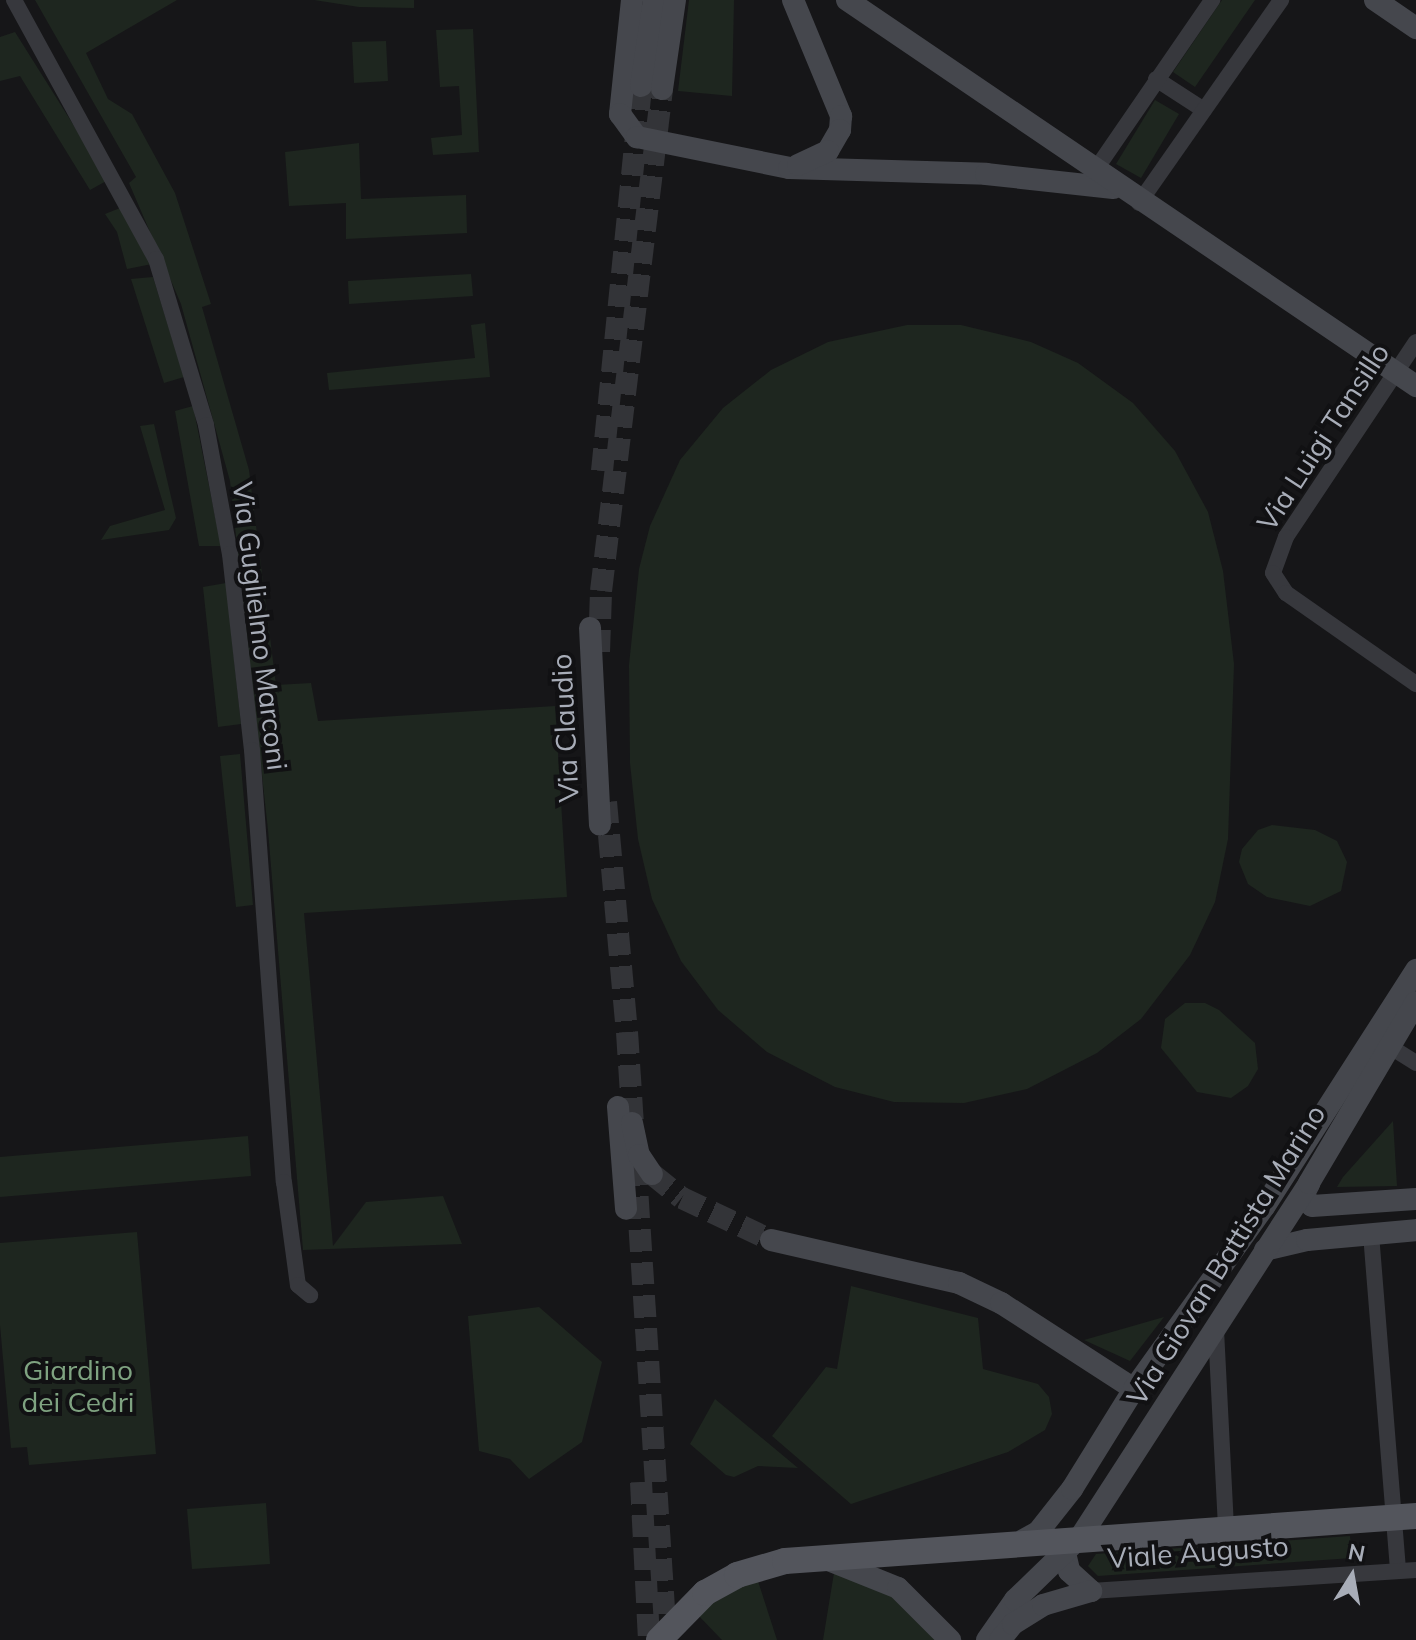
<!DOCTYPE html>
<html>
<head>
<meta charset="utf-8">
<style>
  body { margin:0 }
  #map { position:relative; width:1416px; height:1640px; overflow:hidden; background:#161618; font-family:Mulish,sans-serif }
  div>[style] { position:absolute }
  .green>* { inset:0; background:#1e261f }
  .secondary-tunnel>* { height:22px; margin-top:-11px; transform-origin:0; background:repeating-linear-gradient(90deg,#333438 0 22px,transparent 0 33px) }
  .street>* { height:16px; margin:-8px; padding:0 8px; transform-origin:8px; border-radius:8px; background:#37383d }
  .secondary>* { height:22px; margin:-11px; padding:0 11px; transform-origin:11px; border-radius:11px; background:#45474d }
  .primary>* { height:26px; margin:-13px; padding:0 13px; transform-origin:13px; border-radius:13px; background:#53555c }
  span { translate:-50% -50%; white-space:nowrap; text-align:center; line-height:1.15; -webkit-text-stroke:8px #111113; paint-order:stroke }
  .street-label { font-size:28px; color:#a8adb8 }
  .park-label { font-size:28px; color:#7fa381 }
  .north { position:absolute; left:1312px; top:1536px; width:80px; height:80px; -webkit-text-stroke:6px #111113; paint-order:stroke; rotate:11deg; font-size:22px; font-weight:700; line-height:32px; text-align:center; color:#a8adb8 }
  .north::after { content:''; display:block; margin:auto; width:28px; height:36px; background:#a8adb8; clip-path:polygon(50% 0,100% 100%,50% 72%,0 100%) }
</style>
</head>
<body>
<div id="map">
  <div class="green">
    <i style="clip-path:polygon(35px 0,177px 0,86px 53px,108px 99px,132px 114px,175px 193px,211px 304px,202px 307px,249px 470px,276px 685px,311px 683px,318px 721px,555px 706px,567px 897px,304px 913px,333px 1246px,366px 1202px,443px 1196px,462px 1244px,303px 1250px,268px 830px,230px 481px,181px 304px,129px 183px,136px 177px)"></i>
    <i style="clip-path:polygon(314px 0,414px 0,414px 8px,359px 7px)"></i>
    <i style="clip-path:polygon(689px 0,734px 0,732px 96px,678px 91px)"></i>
    <i style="clip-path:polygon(1222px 0,1255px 0,1195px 87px,1173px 72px)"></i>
    <i style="clip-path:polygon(473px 29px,479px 152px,433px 155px,431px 138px,462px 135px,459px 86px,440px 87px,436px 30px)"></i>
    <i style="clip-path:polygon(15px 32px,108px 180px,90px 190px,20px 76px,0 81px,0 37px)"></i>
    <i style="clip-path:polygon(386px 41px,388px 81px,354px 83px,352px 42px)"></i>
    <i style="clip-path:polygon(1155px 100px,1179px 114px,1141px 178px,1116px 164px)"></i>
    <i style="clip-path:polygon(359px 143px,361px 199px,466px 195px,467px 233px,346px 239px,346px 203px,289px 206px,285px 152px)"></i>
    <i style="clip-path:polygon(120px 208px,152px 264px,127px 269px,117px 232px,105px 214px)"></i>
    <i style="clip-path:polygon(471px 274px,473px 296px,349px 304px,348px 281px)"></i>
    <i style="clip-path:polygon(153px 277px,184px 377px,164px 383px,131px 279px)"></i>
    <i style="clip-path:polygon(485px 323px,490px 377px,329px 390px,327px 373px,475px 358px,471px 325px)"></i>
    <i style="clip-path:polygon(907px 325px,961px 325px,1031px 342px,1078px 363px,1133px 403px,1175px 451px,1208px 512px,1223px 571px,1234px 664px,1228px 839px,1215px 902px,1190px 955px,1141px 1019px,1097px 1053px,1027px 1089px,964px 1103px,894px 1102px,835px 1087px,767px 1052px,718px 1010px,681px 961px,652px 899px,638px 839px,630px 763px,629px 665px,639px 569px,650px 526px,680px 460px,723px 408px,771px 370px,828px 342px)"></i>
    <i style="clip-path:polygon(193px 406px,221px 546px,199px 546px,175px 411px)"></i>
    <i style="clip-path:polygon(154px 424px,176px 518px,169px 530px,101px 540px,110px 526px,165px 510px,140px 426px)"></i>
    <i style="clip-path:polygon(226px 583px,241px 724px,218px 727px,203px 587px)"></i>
    <i style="clip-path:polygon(240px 754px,253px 905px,236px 907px,220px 756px)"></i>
    <i style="clip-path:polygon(1272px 825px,1315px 830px,1337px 841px,1347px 862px,1341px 891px,1310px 906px,1267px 897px,1248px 884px,1239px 862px,1242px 849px,1258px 830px)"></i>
    <i style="clip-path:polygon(1185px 1003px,1205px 1003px,1219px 1010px,1255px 1043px,1258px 1069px,1248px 1086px,1231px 1098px,1197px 1092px,1161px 1048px,1165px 1019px)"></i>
    <i style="clip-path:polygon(1393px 1121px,1397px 1186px,1337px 1187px,1343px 1177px)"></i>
    <i style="clip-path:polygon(248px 1136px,251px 1176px,0 1197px,0 1157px)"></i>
    <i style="clip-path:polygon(137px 1232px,156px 1454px,29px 1465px,27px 1447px,11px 1448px,0 1325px,0 1243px)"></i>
    <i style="clip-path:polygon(851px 1286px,978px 1318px,983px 1369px,1038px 1384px,1049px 1397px,1052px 1414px,1045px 1430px,1008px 1452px,851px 1504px,772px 1436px,826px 1367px,837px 1369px)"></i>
    <i style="clip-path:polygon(539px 1307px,602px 1362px,582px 1442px,529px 1479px,510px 1459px,479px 1451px,468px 1316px)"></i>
    <i style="clip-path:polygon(1164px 1317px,1130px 1361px,1084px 1340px)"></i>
    <i style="clip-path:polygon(715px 1399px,798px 1468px,758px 1466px,734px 1477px,726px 1475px,690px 1444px)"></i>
    <i style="clip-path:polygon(266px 1503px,270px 1564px,192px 1569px,187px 1509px)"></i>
    <i style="clip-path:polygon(1350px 1536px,1352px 1558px,1098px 1576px,1088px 1566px,1096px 1554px)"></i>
    <i style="clip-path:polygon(834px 1573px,888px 1593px,938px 1640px,823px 1640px)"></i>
    <i style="clip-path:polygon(757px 1578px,777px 1640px,722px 1640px,696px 1613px)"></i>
  </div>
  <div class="secondary-tunnel">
    <i style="left:602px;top:471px;width:387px;rotate:-84.2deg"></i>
    <i style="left:599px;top:652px;width:61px;rotate:-88.1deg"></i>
    <i style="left:601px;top:591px;width:506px;rotate:-83.07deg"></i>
    <i style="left:606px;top:802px;width:231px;rotate:84.8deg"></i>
    <i style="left:627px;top:1032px;width:609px;rotate:86.33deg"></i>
    <i style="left:652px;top:1174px;width:38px;rotate:39deg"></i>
    <i style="left:682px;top:1198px;width:98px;rotate:25.3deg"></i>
    <i style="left:641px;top:1482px;width:158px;rotate:87.1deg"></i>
  </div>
  <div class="street">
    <i style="left:14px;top:0;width:295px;rotate:61.3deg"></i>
    <i style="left:156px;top:259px;width:173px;rotate:73.2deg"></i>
    <i style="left:206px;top:425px;width:131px;rotate:79.5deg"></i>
    <i style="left:230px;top:554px;width:197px;rotate:83.6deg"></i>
    <i style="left:252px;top:750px;width:433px;rotate:85.8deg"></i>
    <i style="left:284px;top:1182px;width:104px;rotate:82.3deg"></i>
    <i style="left:298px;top:1285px;width:16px;rotate:40deg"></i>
    <i style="left:1156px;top:79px;width:57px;rotate:32.9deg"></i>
    <i style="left:1094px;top:172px;width:209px;rotate:-55.5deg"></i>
    <i style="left:1139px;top:203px;width:248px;rotate:-55deg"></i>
    <i style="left:1416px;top:342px;width:234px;rotate:123.7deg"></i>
    <i style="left:1286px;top:537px;width:38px;rotate:110deg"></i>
    <i style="left:1273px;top:573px;width:24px;rotate:57deg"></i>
    <i style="left:1286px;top:593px;width:159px;rotate:35deg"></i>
    <i style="left:1389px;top:1046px;width:32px;rotate:32deg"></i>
    <i style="left:1371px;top:1234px;width:338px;rotate:85.4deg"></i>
    <i style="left:1216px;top:1330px;width:198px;rotate:87.1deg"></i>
    <i style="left:1091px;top:1591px;width:326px;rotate:-3.7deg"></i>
  </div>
  <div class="secondary">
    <i style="left:632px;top:0;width:115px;rotate:96deg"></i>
    <i style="left:620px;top:114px;width:29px;rotate:54deg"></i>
    <i style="left:637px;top:137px;width:155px;rotate:11.5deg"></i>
    <i style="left:789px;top:168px;width:197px;rotate:1.7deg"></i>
    <i style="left:986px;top:174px;width:128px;rotate:6.3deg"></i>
    <i style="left:793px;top:0;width:126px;rotate:67.5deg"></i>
    <i style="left:841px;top:116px;width:14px;rotate:94deg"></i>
    <i style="left:840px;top:130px;width:24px;rotate:120deg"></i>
    <i style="left:828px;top:151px;width:33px;rotate:155deg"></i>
    <i style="left:847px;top:0;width:688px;rotate:34.15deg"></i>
    <i style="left:1375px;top:0;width:50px;rotate:34.3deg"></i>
    <i style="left:641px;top:86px;width:87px;rotate:-81.4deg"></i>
    <i style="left:662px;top:89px;width:90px;rotate:-81.7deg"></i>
    <i style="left:590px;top:628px;width:197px;rotate:87.1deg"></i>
    <i style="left:618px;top:1107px;width:102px;rotate:85.5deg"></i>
    <i style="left:632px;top:1123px;width:33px;rotate:78deg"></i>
    <i style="left:639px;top:1155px;width:23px;rotate:56deg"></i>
    <i style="left:1309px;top:1184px;width:13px;rotate:117deg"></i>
    <i style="left:1303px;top:1196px;width:13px;rotate:48deg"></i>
    <i style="left:1312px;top:1206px;width:104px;rotate:-3.9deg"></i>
    <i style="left:771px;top:1240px;width:193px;rotate:12.9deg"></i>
    <i style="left:959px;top:1283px;width:47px;rotate:25.5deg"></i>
    <i style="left:1001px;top:1303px;width:158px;rotate:32.9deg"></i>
    <i style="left:1265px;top:1250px;width:43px;rotate:-13.4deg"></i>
    <i style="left:1307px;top:1240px;width:109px;rotate:-5.2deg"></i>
    <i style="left:1018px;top:1543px;width:23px;rotate:-29deg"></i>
    <i style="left:1038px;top:1532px;width:55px;rotate:-51.7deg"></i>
    <i style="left:1072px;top:1489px;width:118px;rotate:-58.2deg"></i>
    <i style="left:1134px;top:1389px;width:224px;rotate:-54.5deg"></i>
    <i style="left:1264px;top:1207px;width:282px;rotate:-57.3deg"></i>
    <i style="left:1063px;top:1544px;width:28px;rotate:77deg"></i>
    <i style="left:1069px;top:1571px;width:30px;rotate:42deg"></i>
    <i style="left:831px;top:1561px;width:72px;rotate:21.9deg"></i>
    <i style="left:898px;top:1588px;width:74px;rotate:45deg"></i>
    <i style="left:987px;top:1640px;width:49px;rotate:-55deg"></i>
    <i style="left:1015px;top:1600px;width:92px;rotate:-44.1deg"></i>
    <i style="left:1081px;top:1536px;width:420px;rotate:-57.1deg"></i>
    <i style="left:1309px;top:1183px;width:210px;rotate:-59.4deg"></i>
    <i style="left:1000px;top:1640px;width:21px;rotate:-51deg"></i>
    <i style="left:1013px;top:1624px;width:36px;rotate:-32deg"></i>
    <i style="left:1043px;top:1605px;width:50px;rotate:-16.3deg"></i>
  </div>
  <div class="primary">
    <i style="left:659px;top:1640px;width:66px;rotate:-45.6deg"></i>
    <i style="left:705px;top:1593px;width:37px;rotate:-29deg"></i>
    <i style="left:737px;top:1575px;width:50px;rotate:-16.3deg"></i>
    <i style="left:785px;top:1561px;width:633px;rotate:-4.08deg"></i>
  </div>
  <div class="street-label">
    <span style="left:1323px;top:437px;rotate:-57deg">Via Luigi Tansillo</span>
    <span style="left:260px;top:626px;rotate:83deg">Via Guglielmo Marconi</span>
    <span style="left:565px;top:728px;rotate:-93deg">Via Claudio</span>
    <span style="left:1226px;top:1255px;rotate:-58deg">Via Giovan Battista Marino</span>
    <span style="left:1198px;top:1552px;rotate:-4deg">Viale Augusto</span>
  </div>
  <div class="park-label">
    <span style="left:78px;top:1386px">Giardino<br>dei Cedri</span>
  </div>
  <div class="north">N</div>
</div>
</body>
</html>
